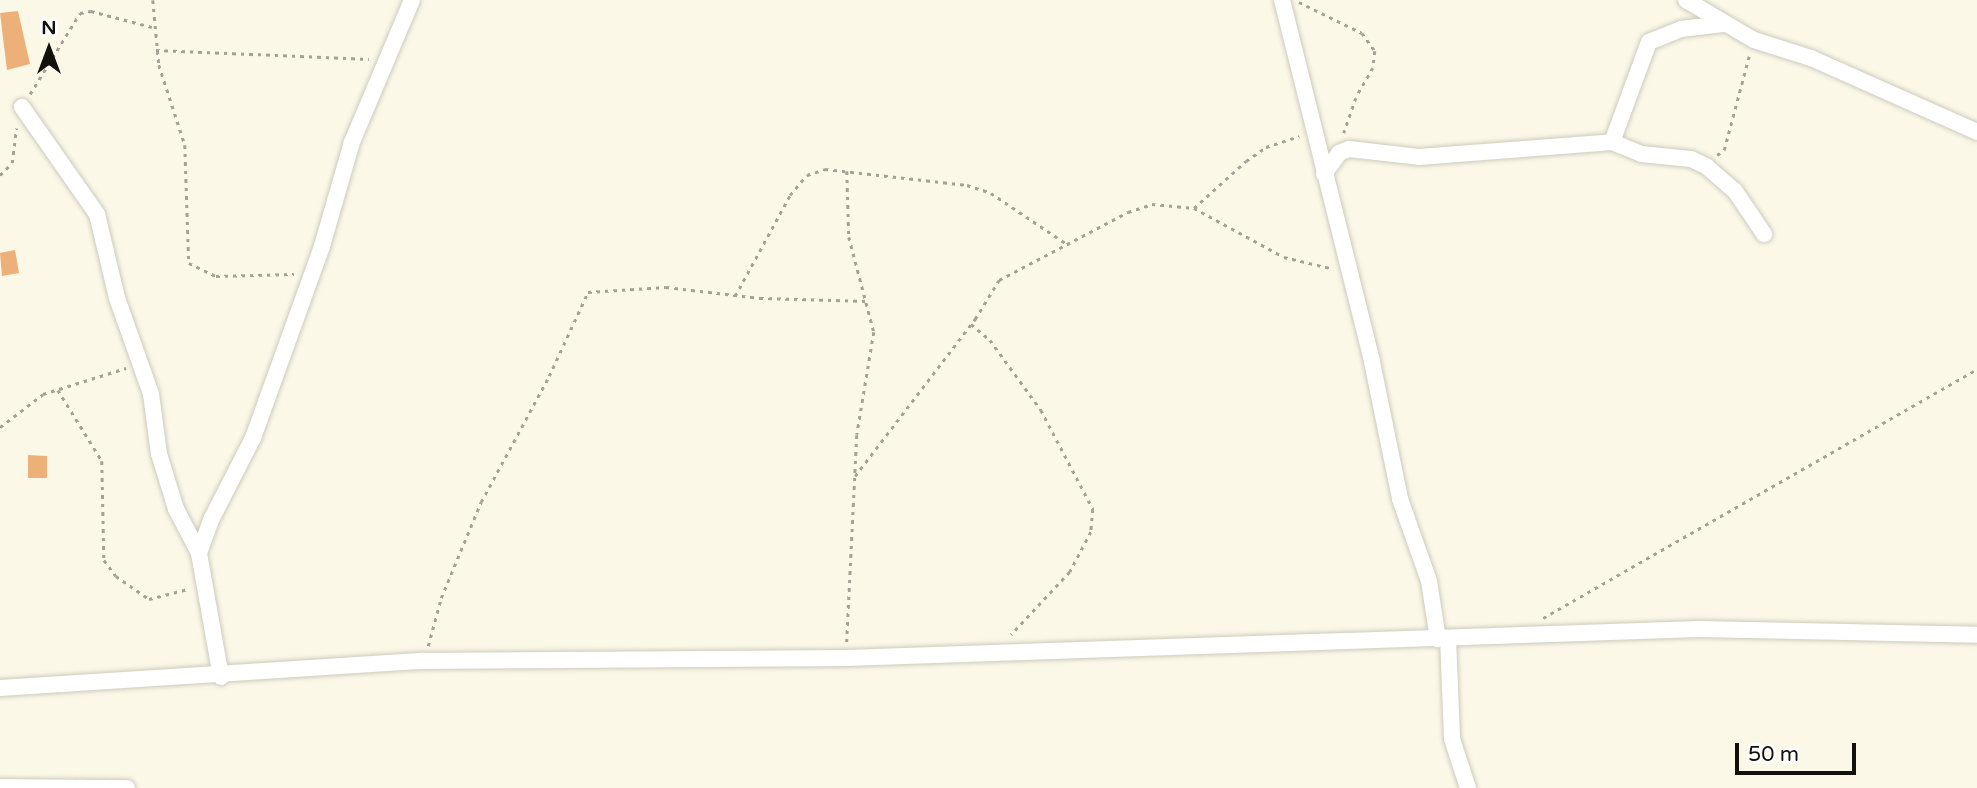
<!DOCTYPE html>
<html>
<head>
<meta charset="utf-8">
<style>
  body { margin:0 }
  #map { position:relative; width:1977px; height:788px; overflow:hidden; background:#fbf8e8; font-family:"Varela Round",sans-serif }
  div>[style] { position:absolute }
  .building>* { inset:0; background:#edb078 }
  .path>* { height:2.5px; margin-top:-1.25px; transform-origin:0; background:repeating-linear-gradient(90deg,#a4a296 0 3.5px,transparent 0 8.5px) }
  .roads { filter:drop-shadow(0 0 2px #cdcbbc) drop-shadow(0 0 2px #cdcbbc) }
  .minor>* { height:16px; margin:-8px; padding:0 8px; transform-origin:8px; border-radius:8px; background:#fff }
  span { translate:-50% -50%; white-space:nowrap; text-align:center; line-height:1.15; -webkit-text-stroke:5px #fff; paint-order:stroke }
  .north { position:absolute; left:14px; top:14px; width:70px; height:70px; -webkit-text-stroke:5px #fff; paint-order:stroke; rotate:0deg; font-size:19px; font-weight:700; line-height:28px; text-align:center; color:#12110c }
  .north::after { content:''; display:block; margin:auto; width:24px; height:32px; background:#12110c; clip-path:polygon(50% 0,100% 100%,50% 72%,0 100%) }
  .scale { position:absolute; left:1735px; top:743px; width:121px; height:32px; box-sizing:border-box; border:4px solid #12110c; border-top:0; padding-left:9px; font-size:21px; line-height:24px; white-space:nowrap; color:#12110c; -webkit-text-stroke:5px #fff; paint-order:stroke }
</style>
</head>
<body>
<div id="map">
  <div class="building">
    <i style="clip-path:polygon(18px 11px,30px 64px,7px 70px,0 13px)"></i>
    <i style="clip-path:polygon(15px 250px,19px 273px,2px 276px,0 253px)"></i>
    <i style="clip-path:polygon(28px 455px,47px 456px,47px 478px,28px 478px)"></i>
  </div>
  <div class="path">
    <i style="left:153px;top:0;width:65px;rotate:84.7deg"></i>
    <i style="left:159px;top:65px;width:84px;rotate:72deg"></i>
    <i style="left:185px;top:145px;width:118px;rotate:88.1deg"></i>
    <i style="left:189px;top:263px;width:30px;rotate:26deg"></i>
    <i style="left:216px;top:276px;width:78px;rotate:-1.5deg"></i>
    <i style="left:1299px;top:2px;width:70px;rotate:26.2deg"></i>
    <i style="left:1362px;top:33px;width:22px;rotate:54deg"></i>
    <i style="left:1375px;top:51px;width:17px;rotate:97deg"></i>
    <i style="left:1373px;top:68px;width:34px;rotate:120deg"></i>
    <i style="left:1356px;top:98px;width:37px;rotate:109deg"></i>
    <i style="left:156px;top:50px;width:213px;rotate:2.4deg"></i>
    <i style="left:30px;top:94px;width:95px;rotate:-58.3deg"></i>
    <i style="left:80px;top:13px;width:11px;rotate:-10deg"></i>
    <i style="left:91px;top:11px;width:63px;rotate:14.7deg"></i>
    <i style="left:1717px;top:155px;width:9px;rotate:-36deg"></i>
    <i style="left:1724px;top:150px;width:97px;rotate:-75.1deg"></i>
    <i style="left:847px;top:171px;width:66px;rotate:88.3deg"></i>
    <i style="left:849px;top:237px;width:98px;rotate:75.3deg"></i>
    <i style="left:874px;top:332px;width:104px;rotate:99.4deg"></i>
    <i style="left:857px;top:435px;width:207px;rotate:92.8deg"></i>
    <i style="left:0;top:175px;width:17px;rotate:-45deg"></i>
    <i style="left:12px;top:163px;width:35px;rotate:-83deg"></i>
    <i style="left:1194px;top:208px;width:70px;rotate:-42.1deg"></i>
    <i style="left:1246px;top:161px;width:24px;rotate:-35deg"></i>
    <i style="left:1266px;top:147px;width:35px;rotate:-18deg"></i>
    <i style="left:735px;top:296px;width:115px;rotate:-61.4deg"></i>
    <i style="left:790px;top:195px;width:26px;rotate:-50deg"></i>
    <i style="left:807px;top:175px;width:19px;rotate:-18deg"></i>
    <i style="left:825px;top:169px;width:143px;rotate:6.4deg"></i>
    <i style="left:967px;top:185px;width:25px;rotate:18deg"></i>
    <i style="left:991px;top:193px;width:92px;rotate:33.9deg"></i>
    <i style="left:971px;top:324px;width:25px;rotate:40deg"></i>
    <i style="left:990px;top:340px;width:87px;rotate:53.9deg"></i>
    <i style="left:1041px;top:410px;width:112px;rotate:62.3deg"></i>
    <i style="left:1093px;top:509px;width:23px;rotate:95deg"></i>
    <i style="left:1091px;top:532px;width:45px;rotate:117.7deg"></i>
    <i style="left:1070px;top:572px;width:86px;rotate:133.1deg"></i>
    <i style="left:58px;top:390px;width:84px;rotate:58.2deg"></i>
    <i style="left:102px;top:461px;width:99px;rotate:88.8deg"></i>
    <i style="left:104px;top:560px;width:20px;rotate:53deg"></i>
    <i style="left:116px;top:576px;width:40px;rotate:34.9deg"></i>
    <i style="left:149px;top:599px;width:40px;rotate:-14.4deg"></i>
    <i style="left:0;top:427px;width:54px;rotate:-37.5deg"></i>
    <i style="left:43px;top:394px;width:87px;rotate:-17.4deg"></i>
    <i style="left:855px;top:476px;width:198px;rotate:-52.6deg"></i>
    <i style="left:975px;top:319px;width:46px;rotate:-58.4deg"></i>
    <i style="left:999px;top:280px;width:146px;rotate:-27.8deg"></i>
    <i style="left:1128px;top:212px;width:25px;rotate:-18deg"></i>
    <i style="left:1152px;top:204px;width:42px;rotate:5.4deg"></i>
    <i style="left:1194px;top:208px;width:102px;rotate:28.6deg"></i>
    <i style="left:1284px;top:257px;width:51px;rotate:13.5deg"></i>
    <i style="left:1543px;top:618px;width:500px;rotate:-29.84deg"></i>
    <i style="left:428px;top:646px;width:50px;rotate:-74.8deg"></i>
    <i style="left:441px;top:598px;width:104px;rotate:-67.4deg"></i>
    <i style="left:481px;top:502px;width:143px;rotate:-61.6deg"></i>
    <i style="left:549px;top:376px;width:93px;rotate:-65.1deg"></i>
    <i style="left:588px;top:292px;width:78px;rotate:-3.7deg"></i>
    <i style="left:666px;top:287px;width:95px;rotate:6.7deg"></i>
    <i style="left:760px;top:298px;width:108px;rotate:1.6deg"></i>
  </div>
  <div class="roads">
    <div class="minor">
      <i style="left:1282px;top:0;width:373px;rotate:76deg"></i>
      <i style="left:1372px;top:362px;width:140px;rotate:78.4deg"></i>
      <i style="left:1400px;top:499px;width:87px;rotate:70.5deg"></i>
      <i style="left:1429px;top:581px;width:59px;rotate:81.2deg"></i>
      <i style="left:1686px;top:0;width:79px;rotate:30.5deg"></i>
      <i style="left:1754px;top:40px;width:60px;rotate:17.5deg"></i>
      <i style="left:1811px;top:58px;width:182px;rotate:24deg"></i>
      <i style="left:22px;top:107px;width:131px;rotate:55deg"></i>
      <i style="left:97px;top:214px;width:86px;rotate:76.6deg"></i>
      <i style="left:117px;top:298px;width:102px;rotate:70.5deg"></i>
      <i style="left:151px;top:394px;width:61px;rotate:82.4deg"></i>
      <i style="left:159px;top:454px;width:58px;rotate:72.8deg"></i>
      <i style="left:176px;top:509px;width:50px;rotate:62.4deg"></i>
      <i style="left:1612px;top:142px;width:107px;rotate:-69.7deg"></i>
      <i style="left:1649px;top:42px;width:35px;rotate:-22deg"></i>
      <i style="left:1681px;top:29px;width:42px;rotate:-6.8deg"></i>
      <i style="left:1324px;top:174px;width:26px;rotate:-54deg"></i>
      <i style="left:1339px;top:153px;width:11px;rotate:-22deg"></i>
      <i style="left:1349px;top:149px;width:70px;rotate:6.5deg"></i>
      <i style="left:1419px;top:157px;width:194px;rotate:-4.4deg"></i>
      <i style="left:1612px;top:142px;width:31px;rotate:22deg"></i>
      <i style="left:1641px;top:154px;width:50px;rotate:5.7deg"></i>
      <i style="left:1691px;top:159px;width:17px;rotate:25deg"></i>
      <i style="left:1706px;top:166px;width:38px;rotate:41deg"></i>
      <i style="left:1735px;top:191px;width:52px;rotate:56deg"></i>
      <i style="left:1448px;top:638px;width:101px;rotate:87.7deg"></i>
      <i style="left:1452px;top:739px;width:52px;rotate:71.9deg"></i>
      <i style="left:221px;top:677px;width:126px;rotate:-100.1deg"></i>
      <i style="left:199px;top:553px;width:37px;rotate:-70deg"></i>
      <i style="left:212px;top:518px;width:90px;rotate:-62.9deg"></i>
      <i style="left:253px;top:438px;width:204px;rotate:-70.2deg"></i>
      <i style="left:322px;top:246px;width:108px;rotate:-73.9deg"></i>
      <i style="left:352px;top:142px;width:154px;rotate:-67.1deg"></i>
      <i style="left:0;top:688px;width:423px;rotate:-3.7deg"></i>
      <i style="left:422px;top:661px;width:424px;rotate:-0.4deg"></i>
      <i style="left:846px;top:658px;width:853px;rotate:-1.95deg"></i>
      <i style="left:1699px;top:629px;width:278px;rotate:1.2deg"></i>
      <i style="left:0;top:787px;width:127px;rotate:0.5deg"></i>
    </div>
  </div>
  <div class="north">N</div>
  <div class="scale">50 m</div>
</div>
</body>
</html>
